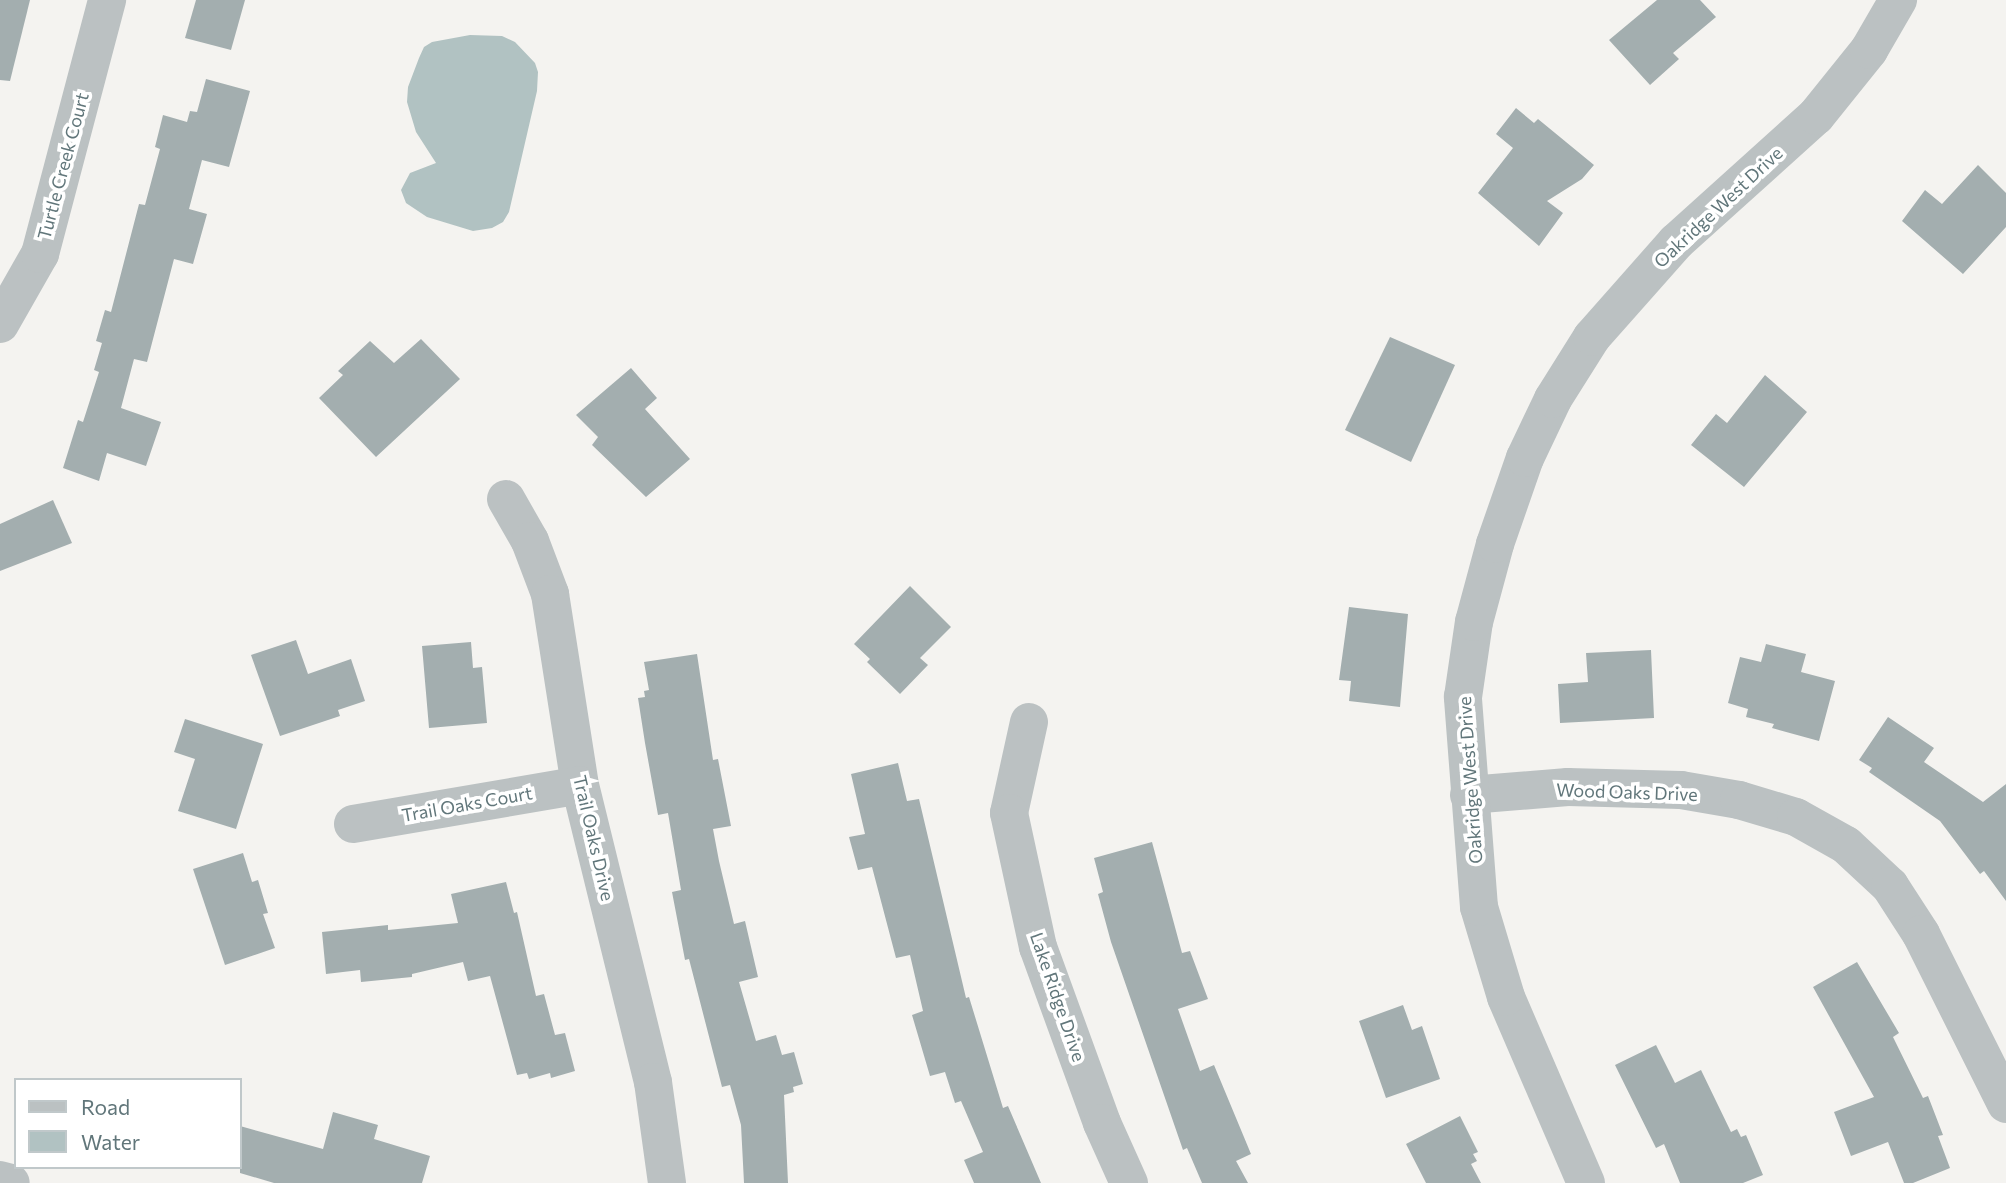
<!DOCTYPE html>
<html>
<head>
<meta charset="utf-8">
<style>
  body { margin:0 }
  #map { position:relative; width:2006px; height:1183px; overflow:hidden; background:#f4f3f0; font-family:Commissioner,sans-serif }
  div>[style] { position:absolute }
  .water>* { inset:0; background:#b1c2c2 }
  .building>* { inset:0; background:#a3aeaf }
  .street>* { height:38px; margin:-19px; padding:0 19px; transform-origin:19px; border-radius:19px; background:#bbc1c2 }
  span { translate:-50% -50%; white-space:nowrap; text-align:center; line-height:1.15; -webkit-text-stroke:7px #fff; paint-order:stroke }
  .street-label { font-size:18px; color:#61767a }
  .legend { position:absolute; left:14px; top:1078px; width:228px; height:91px; box-sizing:border-box; background:#fff; border:2px solid #c0c8ca; margin:0; padding:9px 12px; list-style:none; font-size:21px; color:#61767a }
  .legend li { display:flex; align-items:center; gap:14px; height:35px }
  .legend b { width:35px; border:2px solid #c0c8ca }
</style>
</head>
<body>
<div id="map">
  <div class="water">
    <i style="clip-path:polygon(470px 35px,502px 36px,515px 42px,535px 63px,538px 72px,537px 91px,509px 212px,503px 222px,492px 228px,473px 231px,427px 217px,406px 203px,401px 190px,410px 173px,436px 163px,416px 132px,407px 102px,408px 87px,419px 58px,424px 47px,432px 42px)"></i>
  </div>
  <div class="building">
    <i style="clip-path:polygon(0 0,30px 0,10px 81px,0 80px)"></i>
    <i style="clip-path:polygon(196px 0,245px 0,231px 50px,185px 38px)"></i>
    <i style="clip-path:polygon(1657px 0,1700px 0,1716px 17px,1673px 53px,1679px 59px,1650px 85px,1609px 40px)"></i>
    <i style="clip-path:polygon(206px 79px,250px 91px,229px 167px,202px 160px,189px 209px,207px 214px,193px 264px,174px 259px,147px 362px,134px 359px,121px 408px,161px 422px,146px 466px,107px 453px,99px 481px,63px 468px,78px 420px,83px 422px,99px 372px,94px 370px,102px 343px,96px 341px,105px 310px,111px 312px,139px 204px,145px 205px,160px 149px,155px 147px,163px 115px,187px 122px,190px 111px,197px 112px)"></i>
    <i style="clip-path:polygon(1516px 108px,1534px 123px,1538px 119px,1594px 165px,1582px 179px,1547px 201px,1563px 213px,1539px 246px,1478px 193px,1513px 148px,1496px 134px)"></i>
    <i style="clip-path:polygon(1978px 165px,2006px 193px,2006px 227px,1963px 274px,1902px 221px,1925px 190px,1942px 204px)"></i>
    <i style="clip-path:polygon(1390px 337px,1455px 365px,1411px 462px,1345px 430px)"></i>
    <i style="clip-path:polygon(421px 339px,460px 379px,376px 457px,319px 398px,343px 375px,338px 371px,370px 341px,394px 363px)"></i>
    <i style="clip-path:polygon(631px 368px,657px 398px,645px 409px,690px 459px,646px 497px,592px 445px,598px 437px,576px 415px)"></i>
    <i style="clip-path:polygon(1765px 375px,1807px 412px,1744px 487px,1691px 445px,1716px 414px,1727px 423px)"></i>
    <i style="clip-path:polygon(53px 500px,72px 543px,0 571px,0 524px)"></i>
    <i style="clip-path:polygon(910px 586px,951px 627px,920px 658px,928px 665px,900px 694px,867px 662px,870px 659px,854px 644px)"></i>
    <i style="clip-path:polygon(1349px 607px,1408px 614px,1400px 707px,1349px 701px,1351px 681px,1339px 680px)"></i>
    <i style="clip-path:polygon(296px 640px,308px 674px,351px 659px,365px 701px,338px 710px,340px 716px,280px 736px,251px 655px)"></i>
    <i style="clip-path:polygon(471px 642px,473px 668px,482px 667px,487px 723px,429px 728px,422px 646px)"></i>
    <i style="clip-path:polygon(1766px 644px,1806px 654px,1801px 672px,1835px 681px,1819px 741px,1772px 728px,1774px 724px,1746px 717px,1748px 709px,1728px 703px,1740px 657px,1761px 662px)"></i>
    <i style="clip-path:polygon(1651px 650px,1654px 718px,1560px 723px,1558px 684px,1588px 682px,1586px 653px)"></i>
    <i style="clip-path:polygon(697px 654px,713px 760px,718px 759px,731px 826px,713px 829px,719px 861px,734px 924px,745px 921px,758px 977px,739px 982px,756px 1041px,776px 1035px,782px 1055px,794px 1052px,803px 1084px,793px 1087px,794px 1092px,784px 1095px,788px 1183px,744px 1183px,741px 1125px,730px 1085px,722px 1087px,689px 959px,685px 960px,672px 892px,681px 890px,668px 813px,658px 815px,645px 743px,638px 698px,645px 697px,644px 691px,649px 690px,644px 662px)"></i>
    <i style="clip-path:polygon(1888px 717px,1934px 748px,1924px 762px,1983px 802px,2006px 784px,2006px 901px,1984px 871px,1980px 874px,1940px 821px,1869px 772px,1872px 768px,1859px 760px)"></i>
    <i style="clip-path:polygon(185px 719px,263px 744px,236px 829px,178px 811px,195px 759px,174px 752px)"></i>
    <i style="clip-path:polygon(898px 763px,907px 801px,919px 799px,966px 998px,969px 997px,1003px 1108px,1008px 1106px,1041px 1183px,974px 1183px,964px 1160px,983px 1152px,961px 1101px,955px 1103px,945px 1072px,930px 1076px,912px 1015px,923px 1011px,910px 955px,896px 958px,872px 867px,858px 870px,849px 837px,865px 834px,851px 774px)"></i>
    <i style="clip-path:polygon(1152px 842px,1182px 953px,1190px 951px,1208px 999px,1178px 1009px,1200px 1071px,1214px 1065px,1251px 1154px,1236px 1161px,1248px 1183px,1202px 1183px,1187px 1148px,1183px 1150px,1111px 942px,1098px 894px,1103px 892px,1094px 858px)"></i>
    <i style="clip-path:polygon(243px 853px,252px 882px,258px 880px,268px 913px,263px 914px,275px 948px,225px 965px,193px 869px)"></i>
    <i style="clip-path:polygon(506px 882px,514px 913px,517px 912px,536px 996px,544px 994px,555px 1035px,565px 1033px,575px 1071px,551px 1078px,550px 1073px,529px 1079px,527px 1073px,517px 1075px,490px 976px,468px 981px,463px 962px,412px 974px,412px 977px,361px 982px,360px 970px,326px 974px,322px 932px,388px 925px,388px 930px,458px 923px,451px 894px)"></i>
    <i style="clip-path:polygon(1857px 962px,1899px 1033px,1893px 1037px,1923px 1098px,1928px 1096px,1943px 1135px,1938px 1136px,1950px 1168px,1913px 1183px,1904px 1183px,1888px 1142px,1851px 1156px,1834px 1112px,1874px 1097px,1813px 987px)"></i>
    <i style="clip-path:polygon(1403px 1005px,1412px 1030px,1422px 1026px,1440px 1079px,1386px 1098px,1359px 1021px)"></i>
    <i style="clip-path:polygon(1656px 1045px,1675px 1083px,1701px 1070px,1731px 1132px,1737px 1129px,1741px 1137px,1746px 1135px,1763px 1175px,1743px 1183px,1680px 1183px,1664px 1144px,1656px 1148px,1615px 1065px)"></i>
    <i style="clip-path:polygon(333px 1112px,378px 1125px,374px 1139px,430px 1156px,422px 1183px,274px 1183px,240px 1173px,240px 1126px,323px 1149px)"></i>
    <i style="clip-path:polygon(1460px 1116px,1478px 1152px,1473px 1154px,1477px 1161px,1471px 1164px,1481px 1183px,1426px 1183px,1406px 1144px)"></i>
  </div>
  <div class="street">
    <i style="left:0;top:324px;width:81px;rotate:-60.3deg"></i>
    <i style="left:40px;top:254px;width:263px;rotate:-75.2deg"></i>
    <i style="left:506px;top:499px;width:48px;rotate:60.3deg"></i>
    <i style="left:530px;top:541px;width:57px;rotate:69.3deg"></i>
    <i style="left:550px;top:594px;width:193px;rotate:81.1deg"></i>
    <i style="left:580px;top:785px;width:306px;rotate:76.2deg"></i>
    <i style="left:653px;top:1082px;width:102px;rotate:82.1deg"></i>
    <i style="left:1029px;top:722px;width:93px;rotate:102.4deg"></i>
    <i style="left:1009px;top:813px;width:137px;rotate:77.8deg"></i>
    <i style="left:1038px;top:947px;width:187px;rotate:70deg"></i>
    <i style="left:1102px;top:1123px;width:66px;rotate:65.8deg"></i>
    <i style="left:1469px;top:795px;width:99px;rotate:-4.6deg"></i>
    <i style="left:1568px;top:787px;width:113px;rotate:1.5deg"></i>
    <i style="left:1681px;top:790px;width:59px;rotate:9.8deg"></i>
    <i style="left:1739px;top:800px;width:59px;rotate:16.6deg"></i>
    <i style="left:1796px;top:817px;width:57px;rotate:29.2deg"></i>
    <i style="left:1846px;top:845px;width:60px;rotate:43deg"></i>
    <i style="left:1890px;top:886px;width:57px;rotate:57.1deg"></i>
    <i style="left:1921px;top:934px;width:190px;rotate:63.4deg"></i>
    <i style="left:353px;top:824px;width:230px;rotate:-9.7deg"></i>
    <i style="left:0;top:1180px;width:11px;rotate:15deg"></i>
    <i style="left:1586px;top:1183px;width:202px;rotate:-113.3deg"></i>
    <i style="left:1506px;top:997px;width:94px;rotate:-106.7deg"></i>
    <i style="left:1479px;top:907px;width:211px;rotate:-94.4deg"></i>
    <i style="left:1463px;top:697px;width:76px;rotate:-81.7deg"></i>
    <i style="left:1474px;top:622px;width:81px;rotate:-74.9deg"></i>
    <i style="left:1495px;top:544px;width:91px;rotate:-70.8deg"></i>
    <i style="left:1525px;top:458px;width:65px;rotate:-64.6deg"></i>
    <i style="left:1553px;top:399px;width:73px;rotate:-57.8deg"></i>
    <i style="left:1592px;top:337px;width:127px;rotate:-48.5deg"></i>
    <i style="left:1676px;top:242px;width:188px;rotate:-42deg"></i>
    <i style="left:1816px;top:116px;width:85px;rotate:-51.2deg"></i>
    <i style="left:1869px;top:50px;width:58px;rotate:-59.9deg"></i>
  </div>
  <div class="street-label">
    <span style="left:63px;top:166px;rotate:-75deg">Turtle Creek Court</span>
    <span style="left:1718px;top:207px;rotate:-43deg">Oakridge West Drive</span>
    <span style="left:1470px;top:780px;rotate:-94deg">Oakridge West Drive</span>
    <span style="left:1627px;top:792px;rotate:2deg">Wood Oaks Drive</span>
    <span style="left:467px;top:804px;rotate:-10deg">Trail Oaks Court</span>
    <span style="left:594px;top:838px;rotate:77deg">Trail Oaks Drive</span>
    <span style="left:1058px;top:997px;rotate:71deg">Lake Ridge Drive</span>
  </div>
  <ul class="legend">
  <li><b style="height:9px;background:#bbc1c2"></b>Road</li>
  <li><b style="height:19px;background:#b1c2c2"></b>Water</li>
  </ul>
</div>
</body>
</html>
